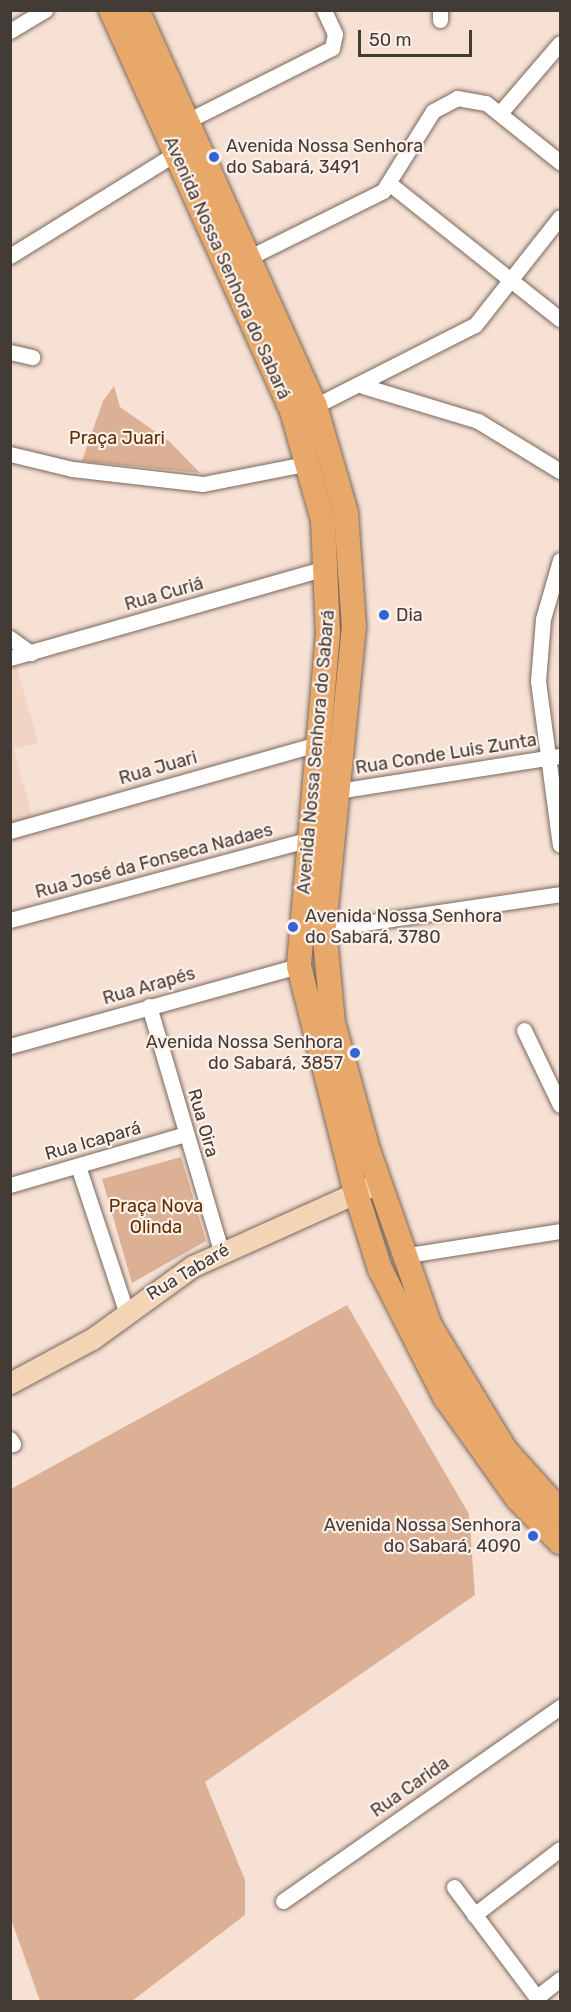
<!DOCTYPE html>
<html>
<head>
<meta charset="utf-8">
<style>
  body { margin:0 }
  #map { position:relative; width:571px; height:2012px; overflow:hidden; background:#f6e1d4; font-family:Rubik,sans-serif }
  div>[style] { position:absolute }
  .built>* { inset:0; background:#f1d4c3 }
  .green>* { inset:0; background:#dbb094 }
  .roads { filter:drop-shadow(0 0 2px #7a675c) drop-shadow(0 0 2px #7a675c) }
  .street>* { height:15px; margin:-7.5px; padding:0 7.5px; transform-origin:7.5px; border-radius:7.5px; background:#fff }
  .secondary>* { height:21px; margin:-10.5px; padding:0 10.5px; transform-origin:10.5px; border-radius:10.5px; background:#f3d4b5 }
  .primary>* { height:24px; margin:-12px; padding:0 12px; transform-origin:12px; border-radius:12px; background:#e8a86a }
  .dots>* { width:16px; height:16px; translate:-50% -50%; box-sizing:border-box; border:3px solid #fdf0e8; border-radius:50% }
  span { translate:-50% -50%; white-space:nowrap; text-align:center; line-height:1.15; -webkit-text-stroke:4.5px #fdf0e8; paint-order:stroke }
  .poi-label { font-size:18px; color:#433b36 }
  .left { translate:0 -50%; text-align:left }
  .right { translate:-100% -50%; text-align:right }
  .street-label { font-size:18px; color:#433b36 }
  .park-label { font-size:18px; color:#612d00 }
  .frame { position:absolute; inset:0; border:12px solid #433b36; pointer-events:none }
  .scale { position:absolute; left:358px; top:30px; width:114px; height:27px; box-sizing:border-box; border:3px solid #433b36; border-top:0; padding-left:8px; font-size:18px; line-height:21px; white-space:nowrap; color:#433b36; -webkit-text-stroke:4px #fdf0e8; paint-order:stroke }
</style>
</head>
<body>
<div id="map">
  <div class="built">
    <i style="clip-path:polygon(16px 664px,38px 743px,14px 749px,33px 820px,11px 826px,10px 666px)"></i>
  </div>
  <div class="green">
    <i style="clip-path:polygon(114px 386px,120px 407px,170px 442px,200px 473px,82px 461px,103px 401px)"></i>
    <i style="clip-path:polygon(181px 1157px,206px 1241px,132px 1283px,102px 1179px)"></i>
    <i style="clip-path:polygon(347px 1305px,469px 1514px,475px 1595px,205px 1782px,245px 1880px,245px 1915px,132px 2001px,40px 2001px,11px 1919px,11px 1489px)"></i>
  </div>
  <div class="roads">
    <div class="street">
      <i style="left:440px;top:20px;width:10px;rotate:-90deg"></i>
      <i style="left:10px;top:31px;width:41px;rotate:-31deg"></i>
      <i style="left:500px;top:113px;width:92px;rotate:-49.4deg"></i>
      <i style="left:189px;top:120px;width:160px;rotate:-26.7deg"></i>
      <i style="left:332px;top:48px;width:14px;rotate:-78deg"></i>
      <i style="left:335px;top:34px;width:26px;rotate:-115deg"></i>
      <i style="left:390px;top:184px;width:217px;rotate:38.5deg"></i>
      <i style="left:10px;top:256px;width:195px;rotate:-31.8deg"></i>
      <i style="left:250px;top:257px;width:148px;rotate:-26.4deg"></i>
      <i style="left:383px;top:191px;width:94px;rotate:-58deg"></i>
      <i style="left:433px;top:111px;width:27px;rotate:-28deg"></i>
      <i style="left:457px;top:98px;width:29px;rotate:10deg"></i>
      <i style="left:486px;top:103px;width:95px;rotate:38.6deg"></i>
      <i style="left:10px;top:352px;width:23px;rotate:13deg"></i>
      <i style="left:363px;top:386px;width:120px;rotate:16.9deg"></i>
      <i style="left:478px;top:421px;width:96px;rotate:31.4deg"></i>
      <i style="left:315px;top:406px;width:179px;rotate:-26.9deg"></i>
      <i style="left:475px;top:325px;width:137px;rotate:-51.8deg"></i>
      <i style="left:10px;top:454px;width:64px;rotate:13.6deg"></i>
      <i style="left:72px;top:469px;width:132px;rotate:6.5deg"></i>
      <i style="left:203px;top:484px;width:109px;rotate:-11.1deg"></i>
      <i style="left:560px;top:560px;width:61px;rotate:106.1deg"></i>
      <i style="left:543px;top:619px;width:62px;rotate:94.6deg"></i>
      <i style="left:538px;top:681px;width:165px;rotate:82.4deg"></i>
      <i style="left:10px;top:638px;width:26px;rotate:36deg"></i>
      <i style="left:10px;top:658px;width:332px;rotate:-15.9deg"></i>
      <i style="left:338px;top:791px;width:225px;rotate:-9deg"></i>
      <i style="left:10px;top:831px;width:319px;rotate:-15.8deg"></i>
      <i style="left:10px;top:920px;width:308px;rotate:-15.1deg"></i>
      <i style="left:324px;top:929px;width:239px;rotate:-8.4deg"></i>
      <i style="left:149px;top:1006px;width:254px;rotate:73.6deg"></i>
      <i style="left:524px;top:1030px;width:83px;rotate:64.4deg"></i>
      <i style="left:10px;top:1046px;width:300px;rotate:-15.5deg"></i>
      <i style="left:78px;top:1166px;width:153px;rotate:71.7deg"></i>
      <i style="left:10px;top:1185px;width:183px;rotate:-16.2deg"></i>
      <i style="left:402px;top:1256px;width:160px;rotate:-9deg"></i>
      <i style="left:10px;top:1439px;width:6px;rotate:59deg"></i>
      <i style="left:454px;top:1887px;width:144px;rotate:53.2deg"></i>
      <i style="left:283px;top:1901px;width:338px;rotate:-35deg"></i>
      <i style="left:474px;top:1915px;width:108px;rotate:-37.5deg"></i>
      <i style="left:537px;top:1997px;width:29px;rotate:-38deg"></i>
    </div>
    <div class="secondary">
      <i style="left:10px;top:1383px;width:93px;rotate:-28.2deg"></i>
      <i style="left:92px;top:1339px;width:125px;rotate:-35.9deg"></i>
      <i style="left:193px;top:1266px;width:195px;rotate:-24.2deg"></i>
    </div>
    <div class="primary">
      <i style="left:111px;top:10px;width:440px;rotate:65.7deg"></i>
      <i style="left:292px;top:411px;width:113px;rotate:74.1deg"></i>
      <i style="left:323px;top:520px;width:113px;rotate:87.5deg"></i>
      <i style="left:328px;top:633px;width:334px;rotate:95deg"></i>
      <i style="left:299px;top:966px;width:234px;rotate:75.9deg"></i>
      <i style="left:356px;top:1193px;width:80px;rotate:72.5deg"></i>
      <i style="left:380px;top:1269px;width:144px;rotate:63.1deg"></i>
      <i style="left:445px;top:1397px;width:124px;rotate:54.5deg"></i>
      <i style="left:517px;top:1498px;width:62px;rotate:45.7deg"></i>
      <i style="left:137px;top:10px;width:434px;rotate:65.8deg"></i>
      <i style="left:315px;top:406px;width:111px;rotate:73.8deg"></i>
      <i style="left:346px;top:513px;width:113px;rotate:86deg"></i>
      <i style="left:354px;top:626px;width:304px;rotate:95.7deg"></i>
      <i style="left:324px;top:929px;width:94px;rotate:84.5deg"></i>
      <i style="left:333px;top:1023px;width:132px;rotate:74.6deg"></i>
      <i style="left:368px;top:1150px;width:187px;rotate:70.6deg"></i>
      <i style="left:430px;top:1326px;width:145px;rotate:58.8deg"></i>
      <i style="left:505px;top:1450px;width:82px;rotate:48deg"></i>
    </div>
  </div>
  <div class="dots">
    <i style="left:214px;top:157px;background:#3463d3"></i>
    <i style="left:384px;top:615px;background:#3463d3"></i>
    <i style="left:293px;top:927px;background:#3463d3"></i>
    <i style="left:355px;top:1053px;background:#3463d3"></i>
    <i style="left:533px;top:1536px;background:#3463d3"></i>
  </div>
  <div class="poi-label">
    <span class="left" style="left:226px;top:157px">Avenida Nossa Senhora<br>do Sabará, 3491</span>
    <span class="left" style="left:396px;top:615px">Dia</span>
    <span class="left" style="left:305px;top:927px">Avenida Nossa Senhora<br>do Sabará, 3780</span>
    <span class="right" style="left:343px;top:1053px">Avenida Nossa Senhora<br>do Sabará, 3857</span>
    <span class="right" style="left:521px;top:1536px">Avenida Nossa Senhora<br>do Sabará, 4090</span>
  </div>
  <div class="street-label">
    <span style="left:227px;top:268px;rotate:66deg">Avenida Nossa Senhora do Sabará</span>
    <span style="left:164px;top:594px;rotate:-16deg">Rua Curiá</span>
    <span style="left:316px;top:752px;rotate:-85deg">Avenida Nossa Senhora do Sabará</span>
    <span style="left:446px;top:754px;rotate:-9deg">Rua Conde Luis Zunta</span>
    <span style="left:158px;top:768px;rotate:-16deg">Rua Juari</span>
    <span style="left:154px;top:861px;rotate:-15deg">Rua José da Fonseca Nadaes</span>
    <span style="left:149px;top:986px;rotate:-16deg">Rua Arapés</span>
    <span style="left:203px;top:1123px;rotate:74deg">Rua Oira</span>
    <span style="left:93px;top:1141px;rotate:-16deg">Rua Icapará</span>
    <span style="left:188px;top:1272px;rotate:-31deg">Rua Tabaré</span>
    <span style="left:410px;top:1787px;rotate:-35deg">Rua Carida</span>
  </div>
  <div class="park-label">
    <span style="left:117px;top:438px">Praça Juari</span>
    <span style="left:156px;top:1217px">Praça Nova<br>Olinda</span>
  </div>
  <div class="frame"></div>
  <div class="scale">50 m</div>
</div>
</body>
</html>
